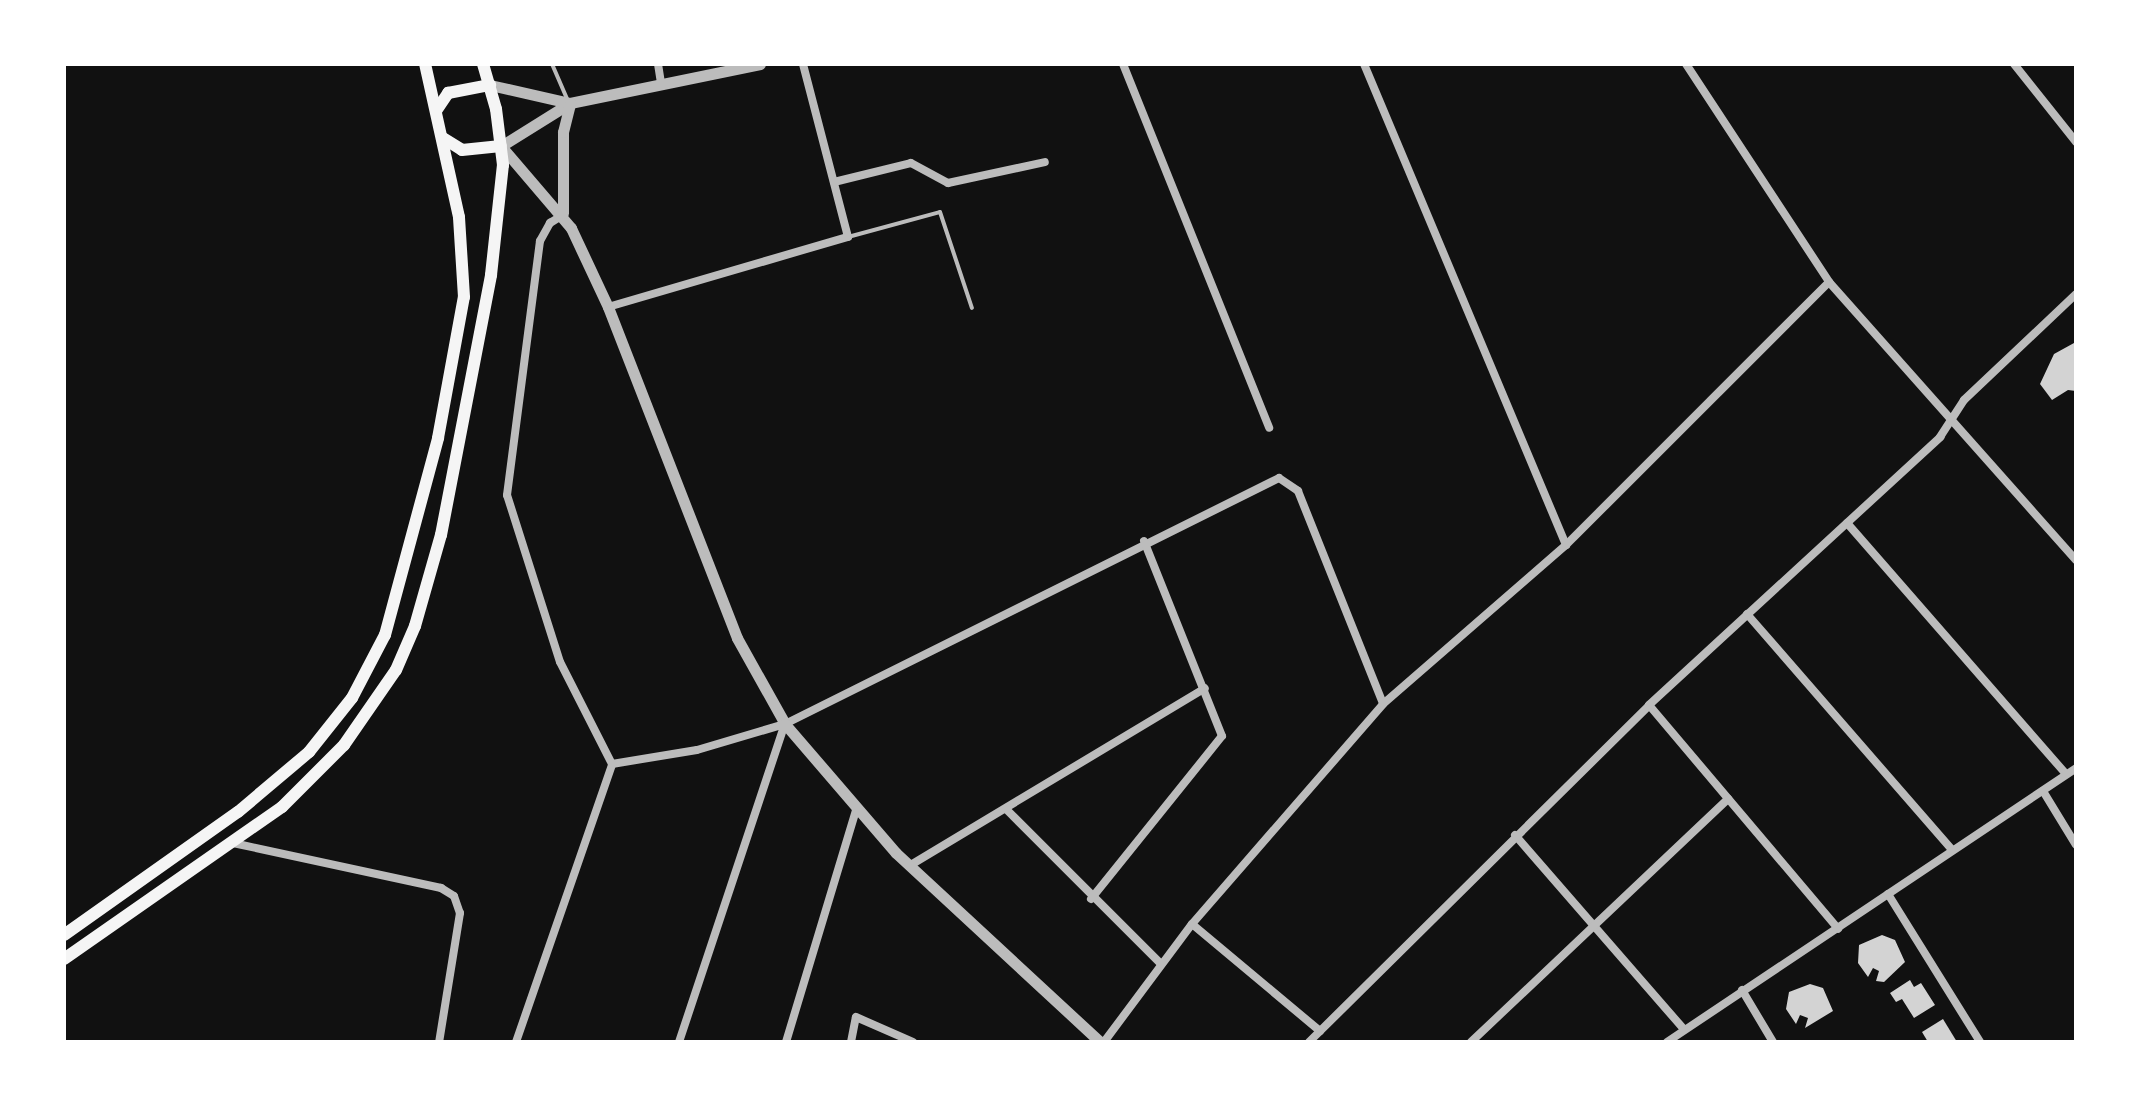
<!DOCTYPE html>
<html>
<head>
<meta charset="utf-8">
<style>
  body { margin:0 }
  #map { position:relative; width:2140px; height:1106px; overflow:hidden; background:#111; font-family:Inter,sans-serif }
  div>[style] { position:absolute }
  .building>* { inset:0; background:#d3d3d3 }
  .service>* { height:4px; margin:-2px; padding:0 2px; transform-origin:2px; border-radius:2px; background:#bcbcbc }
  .minor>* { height:8px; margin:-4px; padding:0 4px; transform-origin:4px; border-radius:4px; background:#bcbcbc }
  .tertiary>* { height:11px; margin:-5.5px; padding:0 5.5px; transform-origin:5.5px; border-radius:5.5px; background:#bcbcbc }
  .secondary>* { height:12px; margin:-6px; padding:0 6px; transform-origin:6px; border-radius:6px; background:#f5f5f5 }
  span { translate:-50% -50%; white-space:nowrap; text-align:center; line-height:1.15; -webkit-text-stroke:6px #fff; paint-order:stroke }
  .frame { position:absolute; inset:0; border:66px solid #fff; pointer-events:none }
</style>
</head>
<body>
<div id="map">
  <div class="building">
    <i style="clip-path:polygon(2074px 343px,2076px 391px,2068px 390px,2052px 400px,2040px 384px,2054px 354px)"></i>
    <i style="clip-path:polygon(1882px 935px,1895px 940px,1905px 962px,1884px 982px,1876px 981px,1879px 971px,1873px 968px,1868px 977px,1858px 963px,1859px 945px)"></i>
    <i style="clip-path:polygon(1910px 980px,1914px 987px,1921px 983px,1935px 1005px,1914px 1018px,1902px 999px,1896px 1002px,1890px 993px)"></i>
    <i style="clip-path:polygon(1810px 984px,1823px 988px,1833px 1011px,1805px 1028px,1808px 1018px,1800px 1015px,1796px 1024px,1786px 1009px,1789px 992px)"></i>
    <i style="clip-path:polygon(1943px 1019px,1957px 1042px,1928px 1042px,1922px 1032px)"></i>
  </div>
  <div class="service">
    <i style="left:552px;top:64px;width:40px;rotate:66.6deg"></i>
    <i style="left:848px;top:237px;width:95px;rotate:-15.2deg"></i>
    <i style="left:940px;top:212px;width:101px;rotate:71.6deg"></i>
  </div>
  <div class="minor">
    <i style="left:658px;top:64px;width:19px;rotate:81deg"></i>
    <i style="left:1123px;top:64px;width:392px;rotate:68.1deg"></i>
    <i style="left:1364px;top:64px;width:522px;rotate:67.22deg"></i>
    <i style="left:1686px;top:64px;width:261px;rotate:56.7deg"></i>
    <i style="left:1829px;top:282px;width:372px;rotate:48.4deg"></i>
    <i style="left:2014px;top:64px;width:100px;rotate:51.5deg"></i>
    <i style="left:834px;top:182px;width:79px;rotate:-13.9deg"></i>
    <i style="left:911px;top:163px;width:42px;rotate:28.4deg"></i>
    <i style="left:948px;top:183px;width:99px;rotate:-12.2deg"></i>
    <i style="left:608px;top:307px;width:250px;rotate:-16.3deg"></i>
    <i style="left:848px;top:237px;width:179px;rotate:-104.6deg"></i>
    <i style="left:1847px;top:523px;width:333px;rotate:48.9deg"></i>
    <i style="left:1747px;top:614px;width:313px;rotate:49deg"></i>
    <i style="left:1649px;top:705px;width:293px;rotate:49.8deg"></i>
    <i style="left:612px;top:764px;width:86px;rotate:-9.4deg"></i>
    <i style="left:697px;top:750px;width:92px;rotate:-16.5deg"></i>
    <i style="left:785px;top:724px;width:552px;rotate:-26.47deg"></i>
    <i style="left:1279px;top:478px;width:23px;rotate:34deg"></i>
    <i style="left:1298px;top:491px;width:229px;rotate:68.2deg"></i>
    <i style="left:2043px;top:791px;width:63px;rotate:58.6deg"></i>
    <i style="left:1006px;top:809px;width:218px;rotate:45deg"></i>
    <i style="left:1515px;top:835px;width:256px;rotate:49deg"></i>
    <i style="left:233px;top:843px;width:213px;rotate:12.2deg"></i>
    <i style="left:441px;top:888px;width:15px;rotate:32deg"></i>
    <i style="left:454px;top:896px;width:18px;rotate:71deg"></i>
    <i style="left:460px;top:913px;width:131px;rotate:99.2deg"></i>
    <i style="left:909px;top:866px;width:345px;rotate:-31deg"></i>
    <i style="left:1888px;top:894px;width:174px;rotate:58.1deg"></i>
    <i style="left:1091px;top:899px;width:209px;rotate:-51.2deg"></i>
    <i style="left:1222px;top:736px;width:210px;rotate:-111.8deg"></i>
    <i style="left:1192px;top:924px;width:167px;rotate:39.9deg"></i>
    <i style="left:1742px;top:990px;width:61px;rotate:59.2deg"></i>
    <i style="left:516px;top:1042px;width:294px;rotate:-70.9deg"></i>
    <i style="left:612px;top:764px;width:114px;rotate:-117deg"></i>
    <i style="left:560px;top:662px;width:175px;rotate:-107.6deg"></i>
    <i style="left:507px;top:495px;width:256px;rotate:-82.6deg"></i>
    <i style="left:540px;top:241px;width:21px;rotate:-61deg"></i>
    <i style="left:550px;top:223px;width:15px;rotate:-32deg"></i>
    <i style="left:679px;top:1042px;width:335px;rotate:-71.6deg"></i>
    <i style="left:786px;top:1042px;width:242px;rotate:-73.2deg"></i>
    <i style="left:851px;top:1042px;width:25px;rotate:-79deg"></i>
    <i style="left:856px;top:1017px;width:62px;rotate:23.7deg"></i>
    <i style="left:1104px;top:1042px;width:147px;rotate:-53.3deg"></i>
    <i style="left:1192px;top:924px;width:291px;rotate:-49deg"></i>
    <i style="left:1383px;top:704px;width:242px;rotate:-41deg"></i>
    <i style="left:1566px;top:545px;width:372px;rotate:-45deg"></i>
    <i style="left:1309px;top:1042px;width:479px;rotate:-44.7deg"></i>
    <i style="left:1649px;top:705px;width:396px;rotate:-42.6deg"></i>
    <i style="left:1940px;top:437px;width:44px;rotate:-57deg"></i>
    <i style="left:1964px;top:400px;width:154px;rotate:-43.4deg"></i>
    <i style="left:1471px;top:1042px;width:354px;rotate:-43.4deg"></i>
    <i style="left:1667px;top:1042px;width:492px;rotate:-33.8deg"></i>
  </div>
  <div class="tertiary">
    <i style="left:760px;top:64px;width:194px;rotate:168.4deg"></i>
    <i style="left:570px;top:103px;width:81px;rotate:148.1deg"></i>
    <i style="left:501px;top:146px;width:108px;rotate:49.5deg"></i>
    <i style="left:571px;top:228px;width:87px;rotate:64.9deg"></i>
    <i style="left:608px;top:307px;width:355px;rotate:68.7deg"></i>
    <i style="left:737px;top:638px;width:98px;rotate:60.8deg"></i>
    <i style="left:785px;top:724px;width:170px;rotate:49.3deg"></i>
    <i style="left:896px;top:853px;width:278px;rotate:42.8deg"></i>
    <i style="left:490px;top:85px;width:82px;rotate:12.7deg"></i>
    <i style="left:563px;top:213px;width:81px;rotate:-90deg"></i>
    <i style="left:563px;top:132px;width:30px;rotate:-76deg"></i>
  </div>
  <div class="secondary">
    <i style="left:436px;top:111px;width:22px;rotate:-56deg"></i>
    <i style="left:448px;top:93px;width:43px;rotate:-10.8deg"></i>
    <i style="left:443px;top:138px;width:22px;rotate:32deg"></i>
    <i style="left:462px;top:150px;width:39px;rotate:-6deg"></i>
    <i style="left:64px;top:935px;width:213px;rotate:-35.3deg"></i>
    <i style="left:238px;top:812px;width:93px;rotate:-40.2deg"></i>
    <i style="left:309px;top:752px;width:69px;rotate:-51.5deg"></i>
    <i style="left:352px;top:698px;width:71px;rotate:-62.4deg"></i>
    <i style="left:385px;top:635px;width:204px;rotate:-74.9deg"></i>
    <i style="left:438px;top:438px;width:143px;rotate:-79.6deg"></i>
    <i style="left:464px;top:297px;width:80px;rotate:-93.6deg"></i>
    <i style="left:459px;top:217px;width:157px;rotate:-102.5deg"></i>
    <i style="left:64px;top:959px;width:266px;rotate:-34.9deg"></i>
    <i style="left:282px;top:807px;width:88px;rotate:-45deg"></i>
    <i style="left:344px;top:745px;width:91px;rotate:-55.3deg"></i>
    <i style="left:396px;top:670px;width:48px;rotate:-66.6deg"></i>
    <i style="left:415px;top:626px;width:95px;rotate:-74.1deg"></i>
    <i style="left:441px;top:535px;width:265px;rotate:-79.1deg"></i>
    <i style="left:491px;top:275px;width:111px;rotate:-83.8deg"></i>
    <i style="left:503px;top:165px;width:56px;rotate:-97.1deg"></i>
    <i style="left:496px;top:109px;width:47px;rotate:-106.1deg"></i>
  </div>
  <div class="frame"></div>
</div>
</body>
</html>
